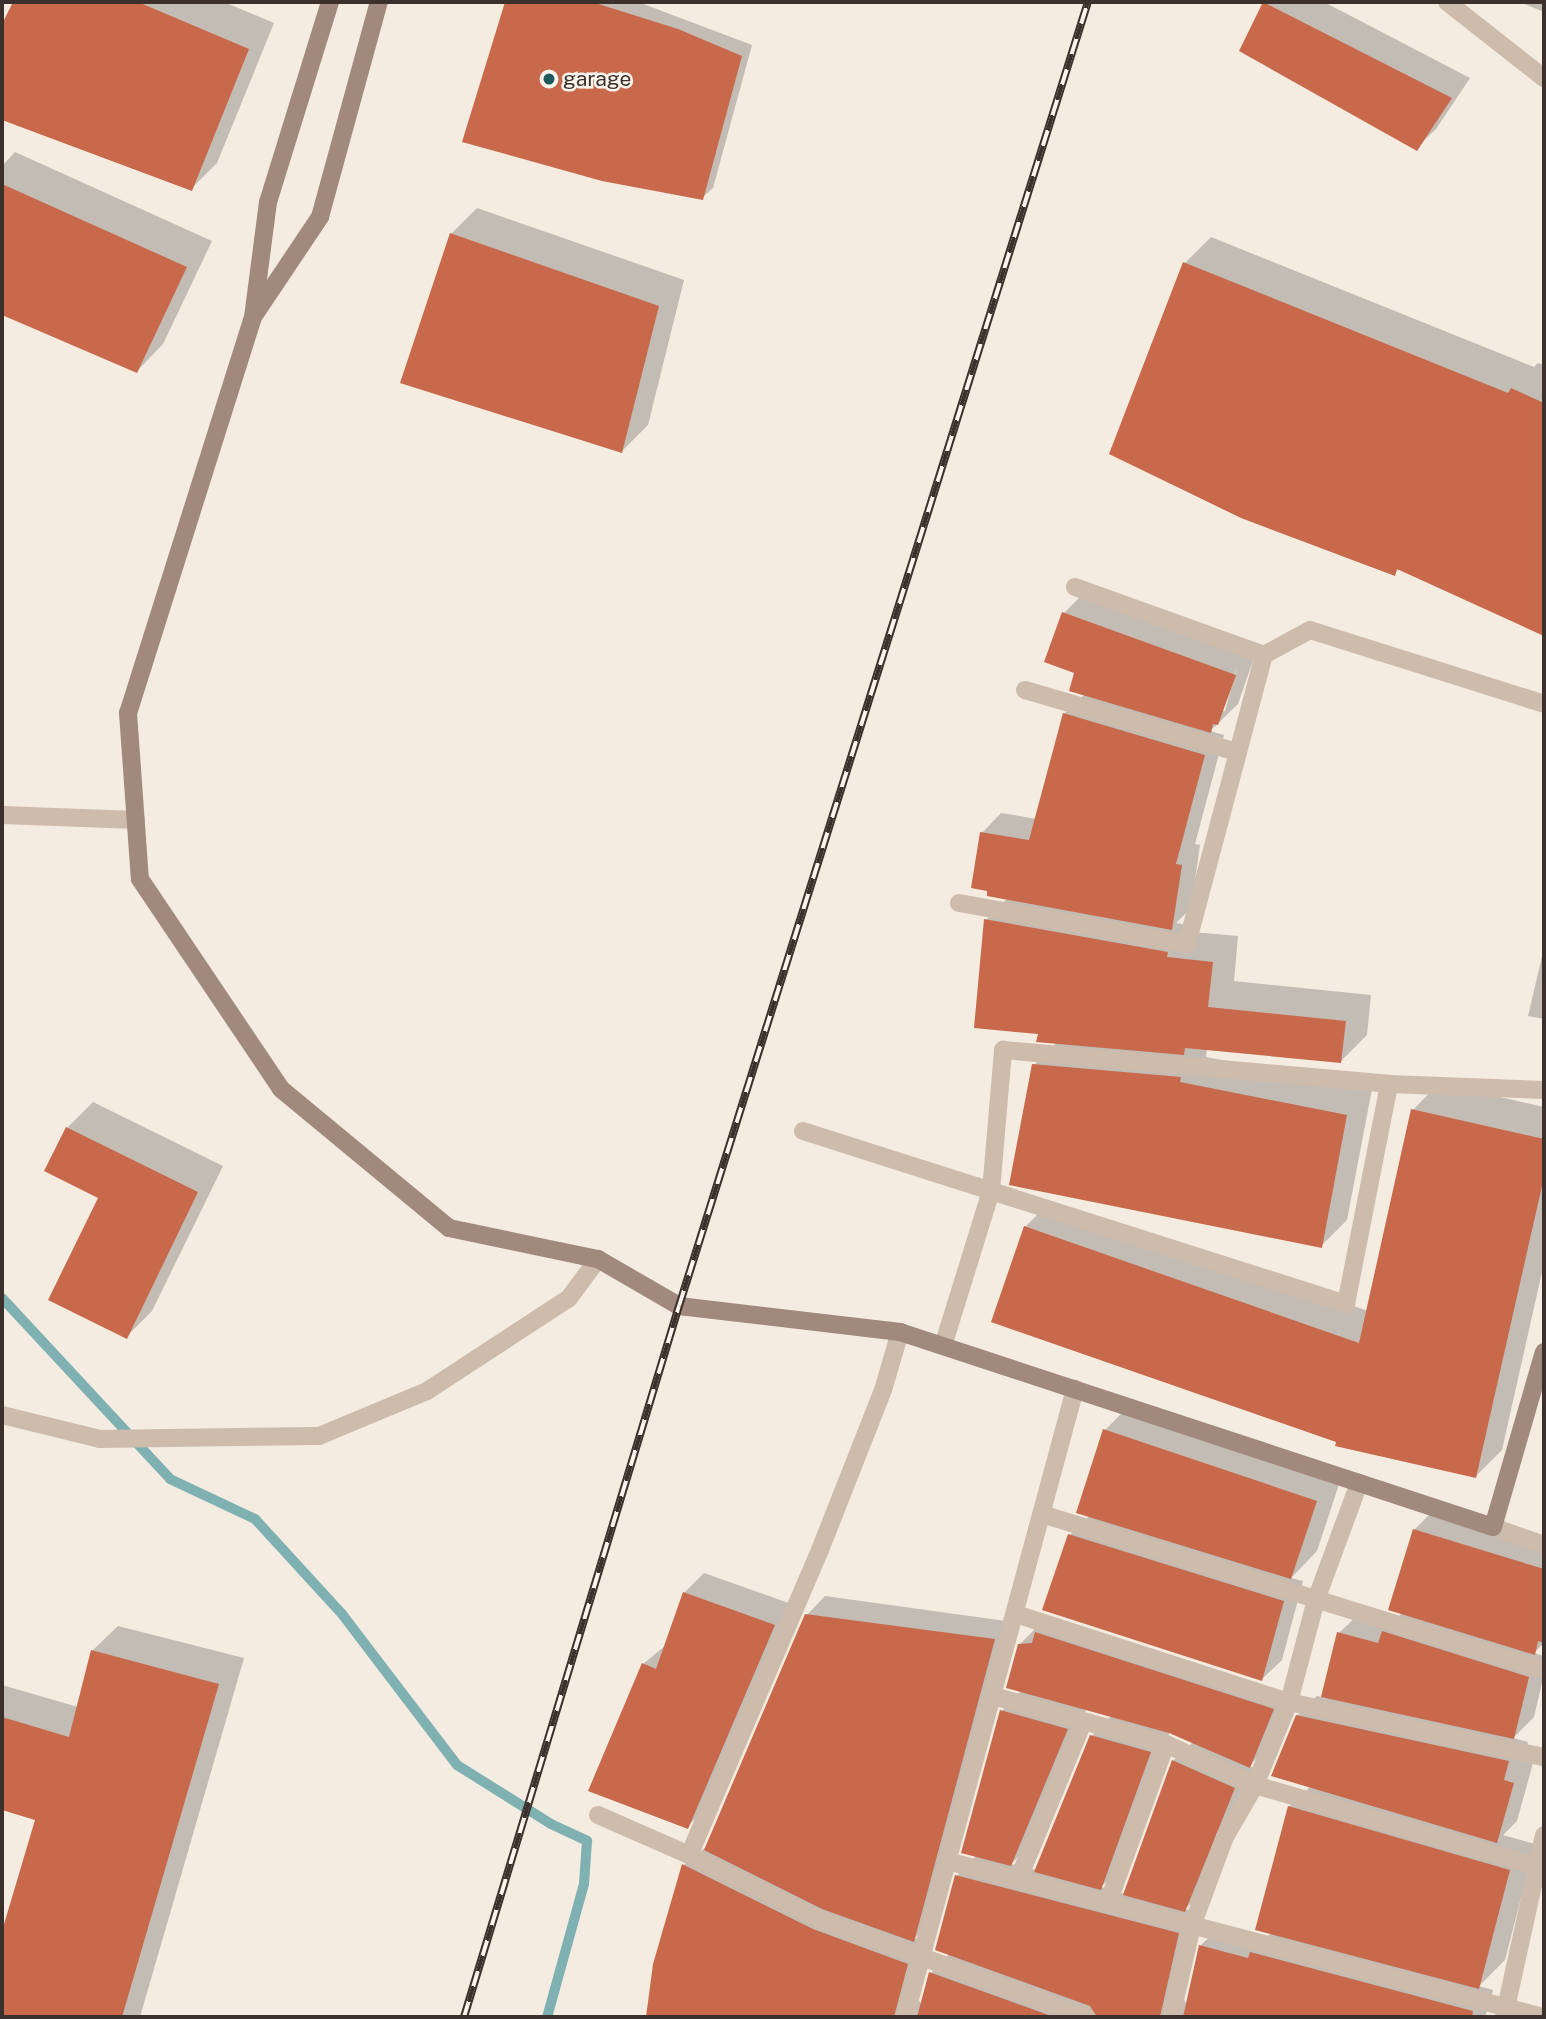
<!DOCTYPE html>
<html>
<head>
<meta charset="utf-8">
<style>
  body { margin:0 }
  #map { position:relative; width:1546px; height:2019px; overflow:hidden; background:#f4ebe1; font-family:"Public Sans",sans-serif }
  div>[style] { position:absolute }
  .shadow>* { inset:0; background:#0003 }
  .stream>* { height:10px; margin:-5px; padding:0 5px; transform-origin:5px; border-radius:5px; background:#7fb0b2 }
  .building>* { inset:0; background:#c8694b }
  .street>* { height:18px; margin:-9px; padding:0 9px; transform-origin:9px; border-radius:9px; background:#cdbbac }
  .secondary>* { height:18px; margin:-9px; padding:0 9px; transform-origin:9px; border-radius:9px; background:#a18a7d }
  .rail>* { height:8px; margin-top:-4px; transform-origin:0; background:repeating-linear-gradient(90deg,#fbf5ee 0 16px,#3b302b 0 32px); box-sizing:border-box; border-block:2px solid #3b302b }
  .dots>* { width:19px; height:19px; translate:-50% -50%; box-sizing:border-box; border:4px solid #fbf5ee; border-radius:50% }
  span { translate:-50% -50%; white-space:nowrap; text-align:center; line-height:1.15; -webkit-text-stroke:5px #fbf5ee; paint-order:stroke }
  .poi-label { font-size:21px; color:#3b302b }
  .left { translate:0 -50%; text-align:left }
  .frame { position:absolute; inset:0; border:4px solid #3b302b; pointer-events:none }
</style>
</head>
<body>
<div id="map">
  <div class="shadow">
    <i style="clip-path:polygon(15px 2px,224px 2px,274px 23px,217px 163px,191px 189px,2px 118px,2px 28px)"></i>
    <i style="clip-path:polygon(507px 2px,638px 2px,752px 45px,713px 188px,702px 198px,465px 141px)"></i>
    <i style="clip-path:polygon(1265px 2px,1324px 2px,1470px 78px,1436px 129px,1416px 148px,1242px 51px)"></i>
    <i style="clip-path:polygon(1520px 2px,1544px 2px,1544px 12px)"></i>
    <i style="clip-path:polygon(15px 152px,212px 241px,163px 344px,137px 371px,2px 313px,2px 166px)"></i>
    <i style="clip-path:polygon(477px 208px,684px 280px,648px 425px,622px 451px,451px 234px)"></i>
    <i style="clip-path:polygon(1211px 237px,1534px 367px,1538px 363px,1544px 365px,1543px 633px,1400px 568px,1394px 574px,1185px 263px)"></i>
    <i style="clip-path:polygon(evenodd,1084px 593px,1255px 655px,1238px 704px,1210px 731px,1224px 735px,1195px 844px,1200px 845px,1191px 908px,1176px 923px,1193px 926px,1192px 932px,1238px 936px,1234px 981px,1371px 995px,1367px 1035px,1341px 1061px,1207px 1048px,1206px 1057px,1372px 1089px,1347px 1220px,1321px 1246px,1034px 1065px,1057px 1042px,986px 920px,1008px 898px,982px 833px,1001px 813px,1037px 819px,1064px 714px,1085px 694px,1064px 613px,1084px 593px,1237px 667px,1225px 711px,1221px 711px,1237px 667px)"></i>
    <i style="clip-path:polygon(1544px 948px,1544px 1019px,1528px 1016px)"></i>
    <i style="clip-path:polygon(1439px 1083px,1544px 1107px,1544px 1263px,1502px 1450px,1476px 1476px,1338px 1441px,1025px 1227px,1051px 1201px,1368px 1311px,1413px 1110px)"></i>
    <i style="clip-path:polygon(93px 1102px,223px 1166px,152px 1311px,126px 1337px,101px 1197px,67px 1128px)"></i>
    <i style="clip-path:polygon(1131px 1404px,1342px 1475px,1317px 1551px,1291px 1578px,1303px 1581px,1282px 1660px,1262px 1679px,1070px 1535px,1090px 1515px,1105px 1430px)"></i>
    <i style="clip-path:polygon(evenodd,1434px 1510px,1544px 1544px,1544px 1643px,1534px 1653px,1544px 1656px,1544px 1674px,1534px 1717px,1513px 1738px,1528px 1742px,1523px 1760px,1533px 1763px,1517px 1821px,1503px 1835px,1535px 1844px,1505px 1960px,1479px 1986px,1493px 1990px,1485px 2017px,648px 2017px,655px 1964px,684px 1865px,707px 1846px,807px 1615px,825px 1596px,1013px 1622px,931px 1922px,915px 1938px,927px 1943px,914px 1993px,922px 2005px,931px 1973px,950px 1953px,957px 1876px,977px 1855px,1002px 1711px,1022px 1690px,1019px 1645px,1036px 1628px,1289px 1693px,1265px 1750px,1249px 1766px,1254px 1768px,1205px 1890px,1185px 1909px,1198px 1913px,1180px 1993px,1187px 2005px,1201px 1945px,1222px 1925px,1267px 1937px,1272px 1932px,1289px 1807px,1311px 1786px,1297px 1716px,1317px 1696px,1322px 1697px,1339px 1633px,1359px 1614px,1393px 1622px,1403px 1612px,1414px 1530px,1434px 1510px,1087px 1708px,1112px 1715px,1092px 1736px,1036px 1870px,1011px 1864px,1031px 1844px,1087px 1708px,1434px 1510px,1170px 1731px,1193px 1742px,1174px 1760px,1125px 1894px,1101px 1887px,1120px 1868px,1170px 1731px)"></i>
    <i style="clip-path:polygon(704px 1573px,794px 1605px,707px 1807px,687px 1827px,643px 1664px,666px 1645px,684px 1593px)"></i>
    <i style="clip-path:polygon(118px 1626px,244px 1658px,140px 2017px,2px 2017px,2px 1937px,37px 1818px,2px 1808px,2px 1685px,78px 1707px,92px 1651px)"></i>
  </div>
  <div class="stream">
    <i style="left:2px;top:1298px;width:247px;rotate:47.1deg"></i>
    <i style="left:170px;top:1479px;width:94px;rotate:25.2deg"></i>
    <i style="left:255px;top:1519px;width:129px;rotate:47.5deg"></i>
    <i style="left:342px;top:1614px;width:190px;rotate:52.7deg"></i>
    <i style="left:457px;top:1765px;width:111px;rotate:32.1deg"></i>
    <i style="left:551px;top:1824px;width:40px;rotate:25deg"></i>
    <i style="left:587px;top:1841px;width:43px;rotate:94deg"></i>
    <i style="left:584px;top:1884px;width:138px;rotate:105.5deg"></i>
  </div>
  <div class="building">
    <i style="clip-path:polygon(13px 2px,138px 2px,249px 49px,192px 191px,2px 120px,2px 24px)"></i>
    <i style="clip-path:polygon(505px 2px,592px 2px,678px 29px,742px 56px,703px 200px,602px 181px,462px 142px)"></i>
    <i style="clip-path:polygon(1263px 2px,1452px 98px,1417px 151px,1239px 51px)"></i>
    <i style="clip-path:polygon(2px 184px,187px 267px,137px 373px,2px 315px)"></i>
    <i style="clip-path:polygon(450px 233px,659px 306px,622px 453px,400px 383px)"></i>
    <i style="clip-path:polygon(1183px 262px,1508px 393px,1511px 388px,1544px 403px,1544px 636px,1397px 569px,1395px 576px,1241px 518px,1109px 454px)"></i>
    <i style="clip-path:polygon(1062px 612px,1236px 675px,1218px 725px,1213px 724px,1211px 733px,1069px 691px,1074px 673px,1044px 662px)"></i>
    <i style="clip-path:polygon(1063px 713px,1205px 755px,1176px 864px,1182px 865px,1172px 930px,987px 896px,987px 891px,971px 888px,980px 832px,1029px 840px)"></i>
    <i style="clip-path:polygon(984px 919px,1168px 952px,1167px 957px,1213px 962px,1208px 1007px,1346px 1021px,1341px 1063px,1185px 1048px,1184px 1055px,1036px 1042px,1038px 1034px,974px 1028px)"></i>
    <i style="clip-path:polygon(1032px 1064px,1181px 1077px,1180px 1082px,1347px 1115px,1322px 1248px,1009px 1185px)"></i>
    <i style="clip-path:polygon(1411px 1109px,1544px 1139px,1544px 1177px,1476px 1478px,1335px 1446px,1336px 1442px,991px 1322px,1024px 1226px,1359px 1343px)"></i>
    <i style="clip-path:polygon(66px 1127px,198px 1192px,127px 1339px,48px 1300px,98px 1198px,44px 1171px)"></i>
    <i style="clip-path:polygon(1103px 1429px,1317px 1501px,1291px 1579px,1076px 1513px)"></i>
    <i style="clip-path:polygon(1413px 1529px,1544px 1569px,1544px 1643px,1538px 1641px,1535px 1655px,1388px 1610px)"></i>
    <i style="clip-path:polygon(1068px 1534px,1284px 1601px,1262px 1681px,1042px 1610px)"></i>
    <i style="clip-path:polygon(683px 1592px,775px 1625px,688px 1829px,588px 1791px,642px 1663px,656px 1669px)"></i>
    <i style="clip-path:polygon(805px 1614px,995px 1639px,914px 1942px,822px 1909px,704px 1850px)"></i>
    <i style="clip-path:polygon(1382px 1631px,1529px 1677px,1514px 1739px,1321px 1697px,1337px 1632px,1378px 1643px)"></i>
    <i style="clip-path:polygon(1035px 1632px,1274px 1709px,1250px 1768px,1169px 1733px,1006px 1688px,1018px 1644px,1032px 1643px)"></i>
    <i style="clip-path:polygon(91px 1650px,219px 1684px,122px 2017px,2px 2017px,2px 1931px,35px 1820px,2px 1810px,2px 1717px,69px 1737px)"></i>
    <i style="clip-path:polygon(1000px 1710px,1068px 1729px,1011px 1866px,961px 1853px)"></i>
    <i style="clip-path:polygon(1296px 1715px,1509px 1761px,1504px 1780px,1514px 1783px,1497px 1843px,1271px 1776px)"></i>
    <i style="clip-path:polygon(1090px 1735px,1151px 1752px,1101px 1890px,1034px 1872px)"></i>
    <i style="clip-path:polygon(1172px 1760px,1235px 1788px,1185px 1912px,1123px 1895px)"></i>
    <i style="clip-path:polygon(1288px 1806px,1510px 1870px,1479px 1989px,1255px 1930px)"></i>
    <i style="clip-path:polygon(682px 1864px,813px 1929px,908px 1964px,894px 2017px,646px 2017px,653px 1964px)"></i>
    <i style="clip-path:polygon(955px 1875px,1179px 1933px,1160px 2017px,1097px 2017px,1090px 2006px,935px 1950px)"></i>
    <i style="clip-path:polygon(1199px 1945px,1248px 1958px,1250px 1952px,1473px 2011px,1472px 2017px,1183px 2017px)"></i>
    <i style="clip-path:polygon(929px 1972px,1054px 2017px,917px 2017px)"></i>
  </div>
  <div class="street">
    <i style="left:1447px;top:2px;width:123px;rotate:38.1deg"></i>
    <i style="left:1075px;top:587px;width:201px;rotate:19.8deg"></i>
    <i style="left:1025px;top:690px;width:221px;rotate:16.3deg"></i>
    <i style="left:2px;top:815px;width:134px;rotate:2.1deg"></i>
    <i style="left:959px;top:903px;width:232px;rotate:10.2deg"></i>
    <i style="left:1187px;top:944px;width:299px;rotate:-75.1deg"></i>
    <i style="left:1264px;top:655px;width:52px;rotate:-28.5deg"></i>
    <i style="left:1310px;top:630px;width:245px;rotate:17.5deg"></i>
    <i style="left:803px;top:1131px;width:570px;rotate:17.67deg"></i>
    <i style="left:1346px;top:1304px;width:224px;rotate:-78.9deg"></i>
    <i style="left:900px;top:1332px;width:60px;rotate:106.3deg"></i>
    <i style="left:883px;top:1390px;width:172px;rotate:111.5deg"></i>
    <i style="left:820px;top:1550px;width:332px;rotate:113.2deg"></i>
    <i style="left:689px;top:1855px;width:144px;rotate:26.4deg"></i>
    <i style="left:818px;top:1919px;width:285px;rotate:20.1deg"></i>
    <i style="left:943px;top:1346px;width:162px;rotate:-72.8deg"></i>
    <i style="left:991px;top:1191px;width:142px;rotate:-85.1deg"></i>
    <i style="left:1003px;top:1050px;width:387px;rotate:5deg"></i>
    <i style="left:1389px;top:1084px;width:155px;rotate:2.2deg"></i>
    <i style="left:2px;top:1415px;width:101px;rotate:13.8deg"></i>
    <i style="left:100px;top:1439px;width:219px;rotate:-0.8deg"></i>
    <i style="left:319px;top:1436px;width:117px;rotate:-22.6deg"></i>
    <i style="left:427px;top:1391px;width:170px;rotate:-33.2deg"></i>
    <i style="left:569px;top:1298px;width:49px;rotate:-53.4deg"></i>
    <i style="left:1042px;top:1514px;width:526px;rotate:17.26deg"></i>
    <i style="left:1493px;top:1527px;width:54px;rotate:19.4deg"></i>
    <i style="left:1016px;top:1614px;width:287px;rotate:17.9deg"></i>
    <i style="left:1289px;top:1702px;width:261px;rotate:12.2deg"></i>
    <i style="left:993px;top:1696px;width:180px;rotate:15.5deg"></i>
    <i style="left:1166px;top:1744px;width:98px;rotate:24.7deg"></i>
    <i style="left:1255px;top:1785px;width:292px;rotate:16.1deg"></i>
    <i style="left:598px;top:1815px;width:99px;rotate:23.7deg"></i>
    <i style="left:947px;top:1861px;width:616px;rotate:14.67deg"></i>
    <i style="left:1018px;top:1880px;width:171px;rotate:-67.6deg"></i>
    <i style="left:1108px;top:1903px;width:169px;rotate:-70deg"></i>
    <i style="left:905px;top:2017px;width:651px;rotate:-74.85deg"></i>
    <i style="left:1171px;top:2017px;width:93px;rotate:-77deg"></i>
    <i style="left:1192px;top:1926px;width:95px;rotate:-69.7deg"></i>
    <i style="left:1225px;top:1837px;width:60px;rotate:-60deg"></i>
    <i style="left:1255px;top:1785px;width:90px;rotate:-67.7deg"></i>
    <i style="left:1289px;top:1702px;width:106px;rotate:-75.2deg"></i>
    <i style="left:1316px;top:1600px;width:125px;rotate:-69.8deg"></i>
    <i style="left:1504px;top:2017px;width:186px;rotate:-77.6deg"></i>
  </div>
  <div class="secondary">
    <i style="left:330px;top:2px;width:209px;rotate:107.2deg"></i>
    <i style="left:268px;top:202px;width:116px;rotate:97.4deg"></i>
    <i style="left:253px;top:317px;width:415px;rotate:107.5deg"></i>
    <i style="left:128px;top:713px;width:166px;rotate:85.9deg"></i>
    <i style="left:140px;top:879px;width:253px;rotate:56.1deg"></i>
    <i style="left:281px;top:1089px;width:218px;rotate:39.6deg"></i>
    <i style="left:449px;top:1228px;width:152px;rotate:11.8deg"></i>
    <i style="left:598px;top:1259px;width:94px;rotate:30.1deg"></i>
    <i style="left:679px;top:1306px;width:223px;rotate:6.7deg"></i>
    <i style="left:900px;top:1332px;width:624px;rotate:18.2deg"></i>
    <i style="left:1493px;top:1527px;width:182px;rotate:-73.8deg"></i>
    <i style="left:255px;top:314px;width:117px;rotate:-56.2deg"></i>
    <i style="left:320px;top:217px;width:223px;rotate:-74.7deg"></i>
  </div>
  <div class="rail">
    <i style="left:464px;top:2017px;width:743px;rotate:-73.18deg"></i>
    <i style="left:679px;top:1306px;width:1367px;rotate:-72.59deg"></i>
  </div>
  <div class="dots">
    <i style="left:549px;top:79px;background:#1f5a5e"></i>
  </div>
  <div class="poi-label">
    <span class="left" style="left:563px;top:79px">garage</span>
  </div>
  <div class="frame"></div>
</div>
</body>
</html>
